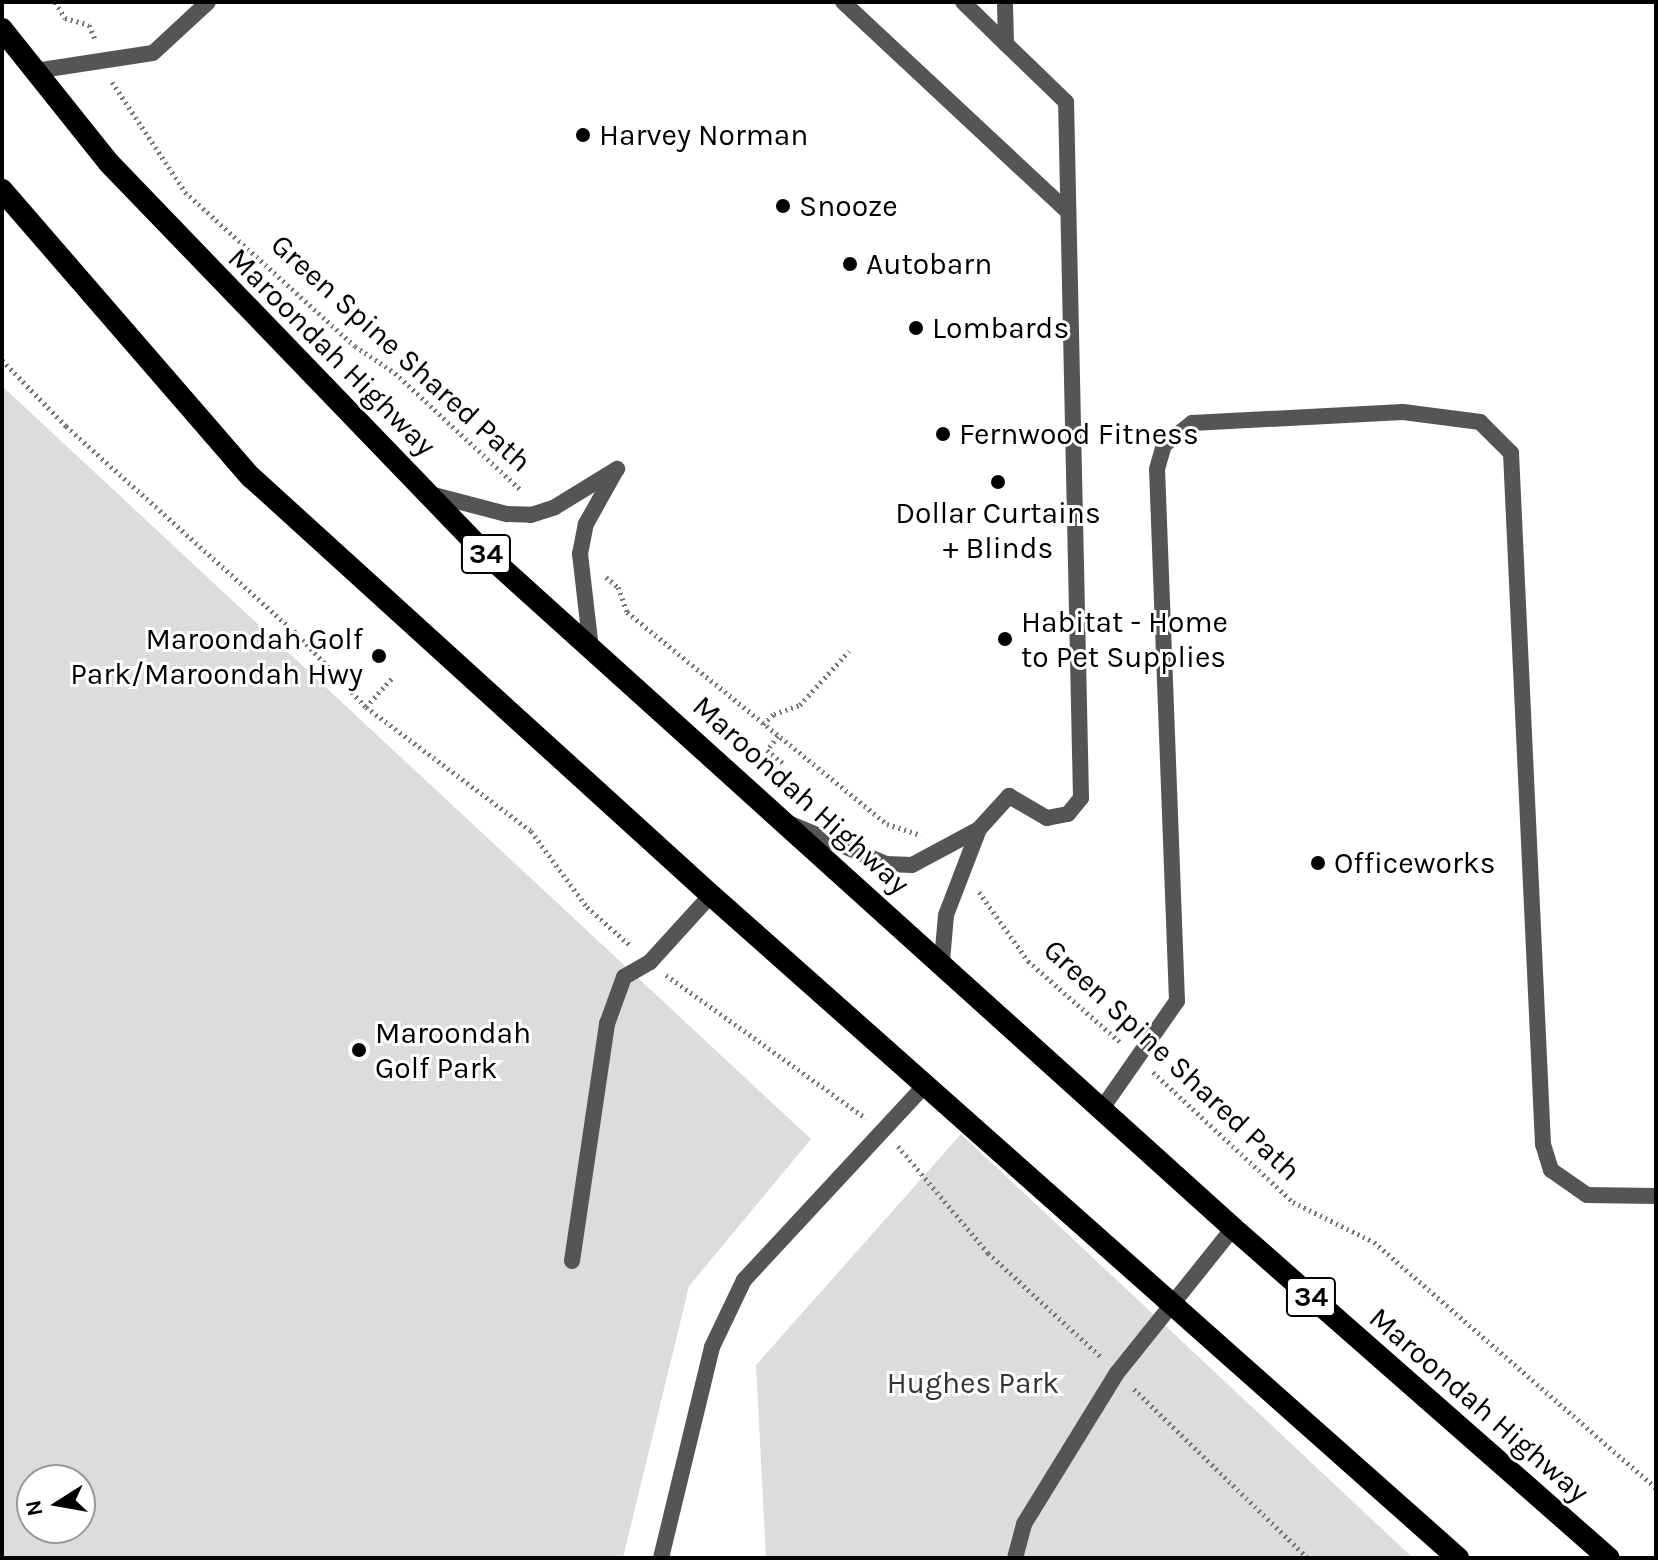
<!DOCTYPE html>
<html>
<head>
<meta charset="utf-8">
<style>
  body { margin:0 }
  #map { position:relative; width:1658px; height:1560px; overflow:hidden; background:#fff; font-family:Karla,sans-serif }
  div>[style] { position:absolute }
  .green>* { inset:0; background:#dcdcdc }
  .path>* { height:5px; margin-top:-2.5px; transform-origin:0; background:repeating-linear-gradient(90deg,#777 0 2px,transparent 0 6px) }
  .service>* { height:16px; margin:-8px; padding:0 8px; transform-origin:8px; border-radius:8px; background:#555 }
  .trunk>* { height:22px; margin:-11px; padding:0 11px; transform-origin:11px; border-radius:11px; background:#000 }
  .dots>* { width:22px; height:22px; translate:-50% -50%; box-sizing:border-box; border:4px solid #fff; border-radius:50% }
  span { translate:-50% -50%; white-space:nowrap; text-align:center; line-height:1.15; -webkit-text-stroke:6px #fff; paint-order:stroke }
  .shield-label span { padding:2px 6px; background:#fff; border:2px solid; border-radius:6px; -webkit-text-stroke-width:0 }
  .shield-label { font-size:28px; color:#000; font-weight:700 }
  .poi-label { font-size:30px; color:#000 }
  .left { translate:0 -50%; text-align:left }
  .right { translate:-100% -50%; text-align:right }
  .street-label { font-size:30px; color:#000 }
  .park-label { font-size:30px; color:#333 }
  .frame { position:absolute; inset:0; border:4px solid #000; pointer-events:none }
  .north { position:absolute; left:16px; top:1464px; width:80px; height:80px; box-sizing:border-box; background:#fff; border:2px solid #999; border-radius:50%; rotate:259deg; font-size:22px; font-weight:700; line-height:32px; text-align:center; color:#000 }
  .north::after { content:''; display:block; margin:auto; width:28px; height:36px; background:#000; clip-path:polygon(50% 0,100% 100%,50% 72%,0 100%) }
</style>
</head>
<body>
<div id="map">
  <div class="green">
    <i style="clip-path:polygon(evenodd,2px 386px,811px 1139px,689px 1286px,623px 1558px,2px 1558px,2px 386px,32px 1480px,80px 1480px,80px 1528px,32px 1528px,32px 1480px)"></i>
    <i style="clip-path:polygon(961px 1134px,1413px 1558px,766px 1558px,756px 1365px)"></i>
  </div>
  <div class="path">
    <i style="left:55px;top:2px;width:19px;rotate:58deg"></i>
    <i style="left:65px;top:18px;width:25px;rotate:16deg"></i>
    <i style="left:89px;top:25px;width:15px;rotate:67deg"></i>
    <i style="left:112px;top:82px;width:132px;rotate:56.4deg"></i>
    <i style="left:185px;top:192px;width:229px;rotate:42.2deg"></i>
    <i style="left:355px;top:346px;width:48px;rotate:34deg"></i>
    <i style="left:395px;top:373px;width:172px;rotate:42.9deg"></i>
    <i style="left:2px;top:360px;width:92px;rotate:45.9deg"></i>
    <i style="left:66px;top:426px;width:307px;rotate:42deg"></i>
    <i style="left:294px;top:631px;width:105px;rotate:46.5deg"></i>
    <i style="left:366px;top:707px;width:206px;rotate:36.9deg"></i>
    <i style="left:531px;top:831px;width:94px;rotate:53.6deg"></i>
    <i style="left:587px;top:907px;width:59px;rotate:41.6deg"></i>
    <i style="left:606px;top:577px;width:16px;rotate:40deg"></i>
    <i style="left:618px;top:587px;width:27px;rotate:70deg"></i>
    <i style="left:627px;top:612px;width:335px;rotate:39.2deg"></i>
    <i style="left:887px;top:824px;width:36px;rotate:18deg"></i>
    <i style="left:366px;top:707px;width:40px;rotate:-48deg"></i>
    <i style="left:763px;top:724px;width:15px;rotate:-42deg"></i>
    <i style="left:774px;top:714px;width:28px;rotate:-19deg"></i>
    <i style="left:800px;top:705px;width:73px;rotate:-47.8deg"></i>
    <i style="left:778px;top:736px;width:18px;rotate:128deg"></i>
    <i style="left:767px;top:750px;width:22px;rotate:39deg"></i>
    <i style="left:979px;top:892px;width:85px;rotate:54.6deg"></i>
    <i style="left:1028px;top:961px;width:125px;rotate:41.4deg"></i>
    <i style="left:666px;top:975px;width:246px;rotate:35.6deg"></i>
    <i style="left:1153px;top:1072px;width:191px;rotate:42.9deg"></i>
    <i style="left:1293px;top:1202px;width:90px;rotate:26.3deg"></i>
    <i style="left:1374px;top:1242px;width:374px;rotate:41.1deg"></i>
    <i style="left:898px;top:1146px;width:140px;rotate:49.9deg"></i>
    <i style="left:988px;top:1253px;width:154px;rotate:42.6deg"></i>
    <i style="left:1134px;top:1389px;width:243px;rotate:44.2deg"></i>
  </div>
  <div class="service">
    <i style="left:843px;top:2px;width:305px;rotate:43deg"></i>
    <i style="left:963px;top:2px;width:60px;rotate:44.3deg"></i>
    <i style="left:35px;top:71px;width:119px;rotate:-8.7deg"></i>
    <i style="left:153px;top:53px;width:75px;rotate:-42.8deg"></i>
    <i style="left:430px;top:494px;width:80px;rotate:14.6deg"></i>
    <i style="left:507px;top:514px;width:24px;rotate:2deg"></i>
    <i style="left:531px;top:515px;width:25px;rotate:-18deg"></i>
    <i style="left:555px;top:507px;width:73px;rotate:-31.5deg"></i>
    <i style="left:591px;top:649px;width:96px;rotate:-96.6deg"></i>
    <i style="left:580px;top:554px;width:31px;rotate:-79deg"></i>
    <i style="left:586px;top:524px;width:62px;rotate:-60.9deg"></i>
    <i style="left:791px;top:824px;width:103px;rotate:22.8deg"></i>
    <i style="left:886px;top:864px;width:26px;rotate:2deg"></i>
    <i style="left:912px;top:865px;width:76px;rotate:-28.2deg"></i>
    <i style="left:979px;top:829px;width:45px;rotate:-47.7deg"></i>
    <i style="left:1009px;top:796px;width:44px;rotate:30.1deg"></i>
    <i style="left:1047px;top:818px;width:21px;rotate:-11deg"></i>
    <i style="left:1068px;top:814px;width:21px;rotate:-51deg"></i>
    <i style="left:1081px;top:798px;width:696px;rotate:-91.23deg"></i>
    <i style="left:1066px;top:102px;width:83px;rotate:-136deg"></i>
    <i style="left:1006px;top:44px;width:42px;rotate:-91.4deg"></i>
    <i style="left:942px;top:961px;width:46px;rotate:-85deg"></i>
    <i style="left:946px;top:915px;width:92px;rotate:-69deg"></i>
    <i style="left:1103px;top:1107px;width:129px;rotate:-55.1deg"></i>
    <i style="left:1177px;top:1001px;width:532px;rotate:-92.15deg"></i>
    <i style="left:1157px;top:469px;width:25px;rotate:-74deg"></i>
    <i style="left:1164px;top:445px;width:36px;rotate:-38deg"></i>
    <i style="left:1192px;top:423px;width:211px;rotate:-3deg"></i>
    <i style="left:1403px;top:412px;width:78px;rotate:7.4deg"></i>
    <i style="left:1480px;top:422px;width:44px;rotate:45deg"></i>
    <i style="left:1511px;top:453px;width:692px;rotate:87.35deg"></i>
    <i style="left:1543px;top:1144px;width:27px;rotate:73deg"></i>
    <i style="left:1551px;top:1170px;width:44px;rotate:34.8deg"></i>
    <i style="left:1587px;top:1195px;width:69px;rotate:0.8deg"></i>
    <i style="left:572px;top:1261px;width:240px;rotate:-81.6deg"></i>
    <i style="left:607px;top:1024px;width:50px;rotate:-70.1deg"></i>
    <i style="left:624px;top:977px;width:30px;rotate:-30deg"></i>
    <i style="left:650px;top:962px;width:91px;rotate:-47.7deg"></i>
    <i style="left:661px;top:1558px;width:217px;rotate:-76.4deg"></i>
    <i style="left:712px;top:1347px;width:74px;rotate:-64.5deg"></i>
    <i style="left:744px;top:1280px;width:267px;rotate:-47.1deg"></i>
    <i style="left:1015px;top:1558px;width:35px;rotate:-75deg"></i>
    <i style="left:1024px;top:1524px;width:177px;rotate:-58.4deg"></i>
    <i style="left:1117px;top:1373px;width:186px;rotate:-51.3deg"></i>
  </div>
  <div class="trunk">
    <i style="left:2px;top:29px;width:171px;rotate:51.4deg"></i>
    <i style="left:109px;top:163px;width:539px;rotate:46.05deg"></i>
    <i style="left:483px;top:551px;width:1010px;rotate:42.07deg"></i>
    <i style="left:1233px;top:1228px;width:500px;rotate:41.3deg"></i>
    <i style="left:2px;top:190px;width:380px;rotate:49.1deg"></i>
    <i style="left:251px;top:477px;width:622px;rotate:42.26deg"></i>
    <i style="left:711px;top:895px;width:999px;rotate:41.59deg"></i>
  </div>
  <div class="dots">
    <i style="left:583px;top:135px;background:#000"></i>
    <i style="left:783px;top:206px;background:#000"></i>
    <i style="left:850px;top:264px;background:#000"></i>
    <i style="left:916px;top:328px;background:#000"></i>
    <i style="left:943px;top:434px;background:#000"></i>
    <i style="left:998px;top:482px;background:#000"></i>
    <i style="left:1005px;top:639px;background:#000"></i>
    <i style="left:379px;top:656px;background:#000"></i>
    <i style="left:1318px;top:863px;background:#000"></i>
    <i style="left:359px;top:1050px;background:#000"></i>
  </div>
  <div class="shield-label">
    <span style="left:486px;top:554px">34</span>
    <span style="left:1311px;top:1297px">34</span>
  </div>
  <div class="poi-label">
    <span class="left" style="left:599px;top:135px">Harvey Norman</span>
    <span class="left" style="left:799px;top:206px">Snooze</span>
    <span class="left" style="left:866px;top:264px">Autobarn</span>
    <span class="left" style="left:932px;top:328px">Lombards</span>
    <span class="left" style="left:959px;top:434px">Fernwood Fitness</span>
    <span style="left:998px;top:530px">Dollar Curtains<br>+ Blinds</span>
    <span class="left" style="left:1021px;top:639px">Habitat - Home<br>to Pet Supplies</span>
    <span class="right" style="left:363px;top:656px">Maroondah Golf<br>Park/Maroondah Hwy</span>
    <span class="left" style="left:1334px;top:863px">Officeworks</span>
    <span class="left" style="left:375px;top:1050px">Maroondah<br>Golf Park</span>
  </div>
  <div class="street-label">
    <span style="left:332px;top:352px;rotate:45deg">Maroondah Highway</span>
    <span style="left:401px;top:353px;rotate:42deg">Green Spine Shared Path</span>
    <span style="left:801px;top:795px;rotate:42deg">Maroondah Highway</span>
    <span style="left:1172px;top:1060px;rotate:43deg">Green Spine Shared Path</span>
    <span style="left:1479px;top:1405px;rotate:41deg">Maroondah Highway</span>
  </div>
  <div class="park-label">
    <span style="left:973px;top:1383px">Hughes Park</span>
  </div>
  <div class="frame"></div>
  <div class="north">N</div>
</div>
</body>
</html>
